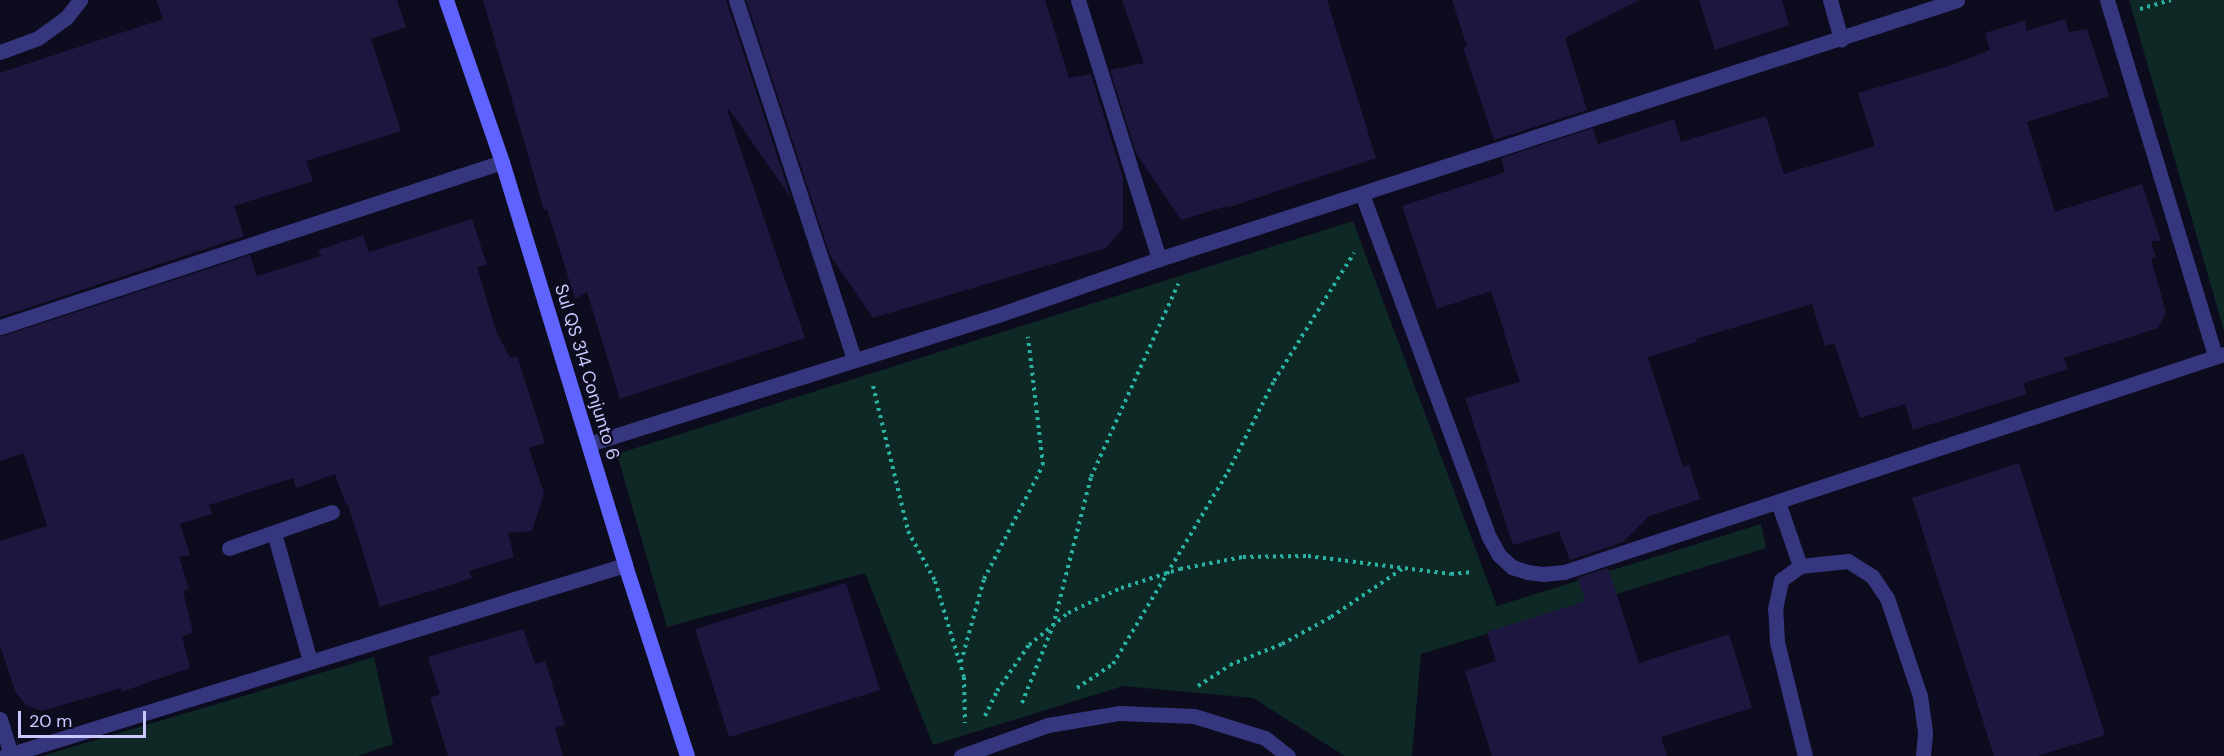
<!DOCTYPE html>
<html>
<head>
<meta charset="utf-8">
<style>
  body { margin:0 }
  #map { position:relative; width:2224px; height:756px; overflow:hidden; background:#0d0b1e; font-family:"DM Sans",sans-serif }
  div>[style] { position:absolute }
  .green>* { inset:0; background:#0e2826 }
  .building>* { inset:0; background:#1d173f }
  .path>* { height:4px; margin-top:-2px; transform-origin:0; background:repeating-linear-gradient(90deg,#29b2a2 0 3px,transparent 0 7.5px) }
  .street>* { height:15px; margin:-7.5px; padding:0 7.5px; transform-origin:7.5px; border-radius:7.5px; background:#35367e }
  .secondary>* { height:15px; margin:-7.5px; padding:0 7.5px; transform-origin:7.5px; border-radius:7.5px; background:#5f64ff }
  span { translate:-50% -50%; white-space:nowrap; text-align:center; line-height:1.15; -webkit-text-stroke:4.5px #0d0b1e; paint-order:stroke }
  .street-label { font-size:18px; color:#cbc8ff }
  .scale { position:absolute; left:18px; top:711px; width:128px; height:27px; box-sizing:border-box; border:3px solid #cbc8ff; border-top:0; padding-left:8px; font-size:18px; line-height:21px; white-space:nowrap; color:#cbc8ff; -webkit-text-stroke:4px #0d0b1e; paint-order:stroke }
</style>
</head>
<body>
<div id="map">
  <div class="green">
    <i style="clip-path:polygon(2129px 0,2224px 0,2224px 331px)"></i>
    <i style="clip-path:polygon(1353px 221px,1497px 606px,1761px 524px,1766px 548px,1421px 654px,1412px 756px,1345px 756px,1253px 698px,1123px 686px,933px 745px,865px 573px,667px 627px,617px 454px)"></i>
    <i style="clip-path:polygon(374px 657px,393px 744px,358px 756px,42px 756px)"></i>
  </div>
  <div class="building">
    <i style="clip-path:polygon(156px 0,397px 0,406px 27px,371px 39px,401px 131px,306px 161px,313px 181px,234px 206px,244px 236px,0 317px,0 73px,163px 19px)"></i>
    <i style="clip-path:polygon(483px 0,726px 0,791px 198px,729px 109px,727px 110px,805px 338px,620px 399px,587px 292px,575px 299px,547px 209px,544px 210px)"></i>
    <i style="clip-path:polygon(746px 0,1045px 0,1069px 78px,1091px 74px,1123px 178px,1123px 228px,1106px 248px,873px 318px,830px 255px)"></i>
    <i style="clip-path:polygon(1122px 0,1327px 0,1376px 158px,1227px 208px,1227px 206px,1181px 220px,1136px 153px,1110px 70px,1144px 63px)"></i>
    <i style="clip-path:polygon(1452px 0,1639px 0,1565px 38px,1587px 110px,1494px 140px,1463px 47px,1467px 46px)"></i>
    <i style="clip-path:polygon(1699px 0,1782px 0,1789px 25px,1715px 50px)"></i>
    <i style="clip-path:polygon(2065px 19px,2069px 32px,2087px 29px,2109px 96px,2027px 122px,2055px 212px,2142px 184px,2161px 241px,2151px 241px,2156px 257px,2151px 259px,2166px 312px,2158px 328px,2064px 358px,2068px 369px,2023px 383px,2027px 394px,1913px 430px,1905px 404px,1860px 418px,1834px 343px,1825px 346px,1812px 304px,1696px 339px,1697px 342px,1648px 357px,1683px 467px,1689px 465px,1700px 499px,1649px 516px,1623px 542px,1570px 560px,1559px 531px,1513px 545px,1465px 398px,1520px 382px,1491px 291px,1437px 309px,1402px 206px,1505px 172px,1501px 158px,1593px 128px,1598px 144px,1674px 119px,1681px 142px,1766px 116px,1784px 174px,1875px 146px,1858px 93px,1952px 65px,1990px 50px,1985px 33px,2026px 20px,2026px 31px)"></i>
    <i style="clip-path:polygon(472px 219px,487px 265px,477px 267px,496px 331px,510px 358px,517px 356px,545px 443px,529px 448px,544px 493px,532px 531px,508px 533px,514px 557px,469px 571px,472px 578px,380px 607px,348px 504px,346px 505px,335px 474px,296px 488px,293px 478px,209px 505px,212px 514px,180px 524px,190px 555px,179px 557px,189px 589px,183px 591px,193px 633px,182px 636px,190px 668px,121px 692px,121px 688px,42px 711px,26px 705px,16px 693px,0 645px,0 541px,47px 526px,24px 453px,0 461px,0 337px,250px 255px,257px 276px,321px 256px,318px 250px,363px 235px,369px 252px)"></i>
    <i style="clip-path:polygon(2019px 463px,2105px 735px,2038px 756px,1994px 756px,1912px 498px)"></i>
    <i style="clip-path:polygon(1608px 568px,1639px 663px,1729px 634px,1752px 708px,1661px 737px,1667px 756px,1492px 756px,1465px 671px,1496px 661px,1487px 632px,1586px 601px,1577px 578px)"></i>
    <i style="clip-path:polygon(846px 583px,880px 690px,729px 737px,695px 629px)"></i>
    <i style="clip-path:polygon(523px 629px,535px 664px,545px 661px,565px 725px,555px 728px,563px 756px,448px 756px,430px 698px,440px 694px,428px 657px)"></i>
  </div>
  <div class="path">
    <i style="left:2140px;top:9px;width:32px;rotate:-16deg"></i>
    <i style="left:873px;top:386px;width:149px;rotate:76.4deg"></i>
    <i style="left:908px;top:531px;width:57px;rotate:61.6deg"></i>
    <i style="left:935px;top:581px;width:100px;rotate:73.2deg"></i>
    <i style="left:964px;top:677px;width:46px;rotate:88.8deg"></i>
    <i style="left:961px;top:662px;width:86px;rotate:-74.5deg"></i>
    <i style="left:984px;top:579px;width:128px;rotate:-62.6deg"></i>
    <i style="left:1043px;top:465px;width:129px;rotate:-96.7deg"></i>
    <i style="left:1198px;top:686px;width:38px;rotate:-33deg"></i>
    <i style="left:1230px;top:665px;width:56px;rotate:-22deg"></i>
    <i style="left:1282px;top:644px;width:56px;rotate:-28.9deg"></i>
    <i style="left:1331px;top:617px;width:86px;rotate:-34.1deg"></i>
    <i style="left:1077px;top:688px;width:43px;rotate:-33.7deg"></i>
    <i style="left:1113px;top:664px;width:224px;rotate:-59.1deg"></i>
    <i style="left:1228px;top:472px;width:102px;rotate:-63.2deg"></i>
    <i style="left:1274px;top:381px;width:151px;rotate:-58deg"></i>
    <i style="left:1022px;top:703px;width:83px;rotate:-68.1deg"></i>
    <i style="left:1053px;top:626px;width:154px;rotate:-75.7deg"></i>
    <i style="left:1091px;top:477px;width:212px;rotate:-65.7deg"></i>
    <i style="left:985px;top:716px;width:28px;rotate:-64deg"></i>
    <i style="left:997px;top:691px;width:56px;rotate:-55.2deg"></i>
    <i style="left:1029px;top:645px;width:50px;rotate:-39.4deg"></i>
    <i style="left:1068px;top:613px;width:59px;rotate:-25.3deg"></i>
    <i style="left:1121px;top:588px;width:62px;rotate:-17.9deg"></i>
    <i style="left:1180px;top:569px;width:64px;rotate:-10.8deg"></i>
    <i style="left:1243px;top:557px;width:65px;rotate:-0.9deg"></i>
    <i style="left:1308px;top:556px;width:144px;rotate:7.2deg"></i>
    <i style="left:1451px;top:574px;width:22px;rotate:-5deg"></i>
  </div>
  <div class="street">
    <i style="left:736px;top:0;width:378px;rotate:71.8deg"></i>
    <i style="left:1078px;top:0;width:271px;rotate:72.6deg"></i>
    <i style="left:1830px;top:0;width:41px;rotate:74.2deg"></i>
    <i style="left:2107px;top:0;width:372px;rotate:73.1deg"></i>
    <i style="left:0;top:52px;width:40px;rotate:-20.2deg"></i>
    <i style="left:38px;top:38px;width:34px;rotate:-36deg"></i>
    <i style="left:66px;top:18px;width:23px;rotate:-52deg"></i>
    <i style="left:1362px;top:194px;width:366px;rotate:69.7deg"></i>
    <i style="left:1489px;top:537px;width:21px;rotate:61deg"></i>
    <i style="left:1499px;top:555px;width:18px;rotate:43deg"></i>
    <i style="left:1512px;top:567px;width:16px;rotate:18deg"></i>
    <i style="left:1527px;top:572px;width:17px;rotate:7deg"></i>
    <i style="left:1544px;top:574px;width:20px;rotate:-6deg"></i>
    <i style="left:1564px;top:572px;width:695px;rotate:-18.28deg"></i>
    <i style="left:0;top:327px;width:528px;rotate:-18.19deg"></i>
    <i style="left:589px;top:444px;width:432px;rotate:-17.5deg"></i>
    <i style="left:1001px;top:314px;width:167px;rotate:-19.2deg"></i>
    <i style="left:1159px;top:259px;width:839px;rotate:-17.98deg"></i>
    <i style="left:1778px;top:502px;width:68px;rotate:71deg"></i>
    <i style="left:274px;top:533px;width:133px;rotate:74.3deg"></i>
    <i style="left:229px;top:548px;width:109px;rotate:-19.3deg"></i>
    <i style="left:0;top:719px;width:37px;rotate:73deg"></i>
    <i style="left:5px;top:756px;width:649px;rotate:-17.12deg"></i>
    <i style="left:961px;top:756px;width:92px;rotate:-19.6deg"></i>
    <i style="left:1048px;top:725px;width:73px;rotate:-9.5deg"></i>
    <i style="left:1120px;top:713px;width:74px;rotate:2.3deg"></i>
    <i style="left:1194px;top:716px;width:74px;rotate:17.2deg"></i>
    <i style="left:1265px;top:738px;width:29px;rotate:38deg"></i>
    <i style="left:1805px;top:756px;width:117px;rotate:-103.8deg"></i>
    <i style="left:1777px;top:642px;width:33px;rotate:-93deg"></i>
    <i style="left:1775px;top:609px;width:30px;rotate:-78deg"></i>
    <i style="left:1781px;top:580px;width:24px;rotate:-36deg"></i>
    <i style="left:1800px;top:566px;width:48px;rotate:-5.9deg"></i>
    <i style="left:1848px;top:561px;width:28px;rotate:32deg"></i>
    <i style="left:1872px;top:576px;width:27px;rotate:56deg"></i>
    <i style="left:1887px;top:598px;width:103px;rotate:71.4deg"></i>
    <i style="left:1920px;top:696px;width:37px;rotate:82deg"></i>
    <i style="left:1925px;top:733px;width:23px;rotate:95deg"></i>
  </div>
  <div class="secondary">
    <i style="left:446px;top:0;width:171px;rotate:70.9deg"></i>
    <i style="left:502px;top:162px;width:421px;rotate:73deg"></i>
    <i style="left:625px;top:565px;width:201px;rotate:72deg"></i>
  </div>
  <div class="street-label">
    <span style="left:587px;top:372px;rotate:73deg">Sul QS 314 Conjunto 6</span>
  </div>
  <div class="scale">20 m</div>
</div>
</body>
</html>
